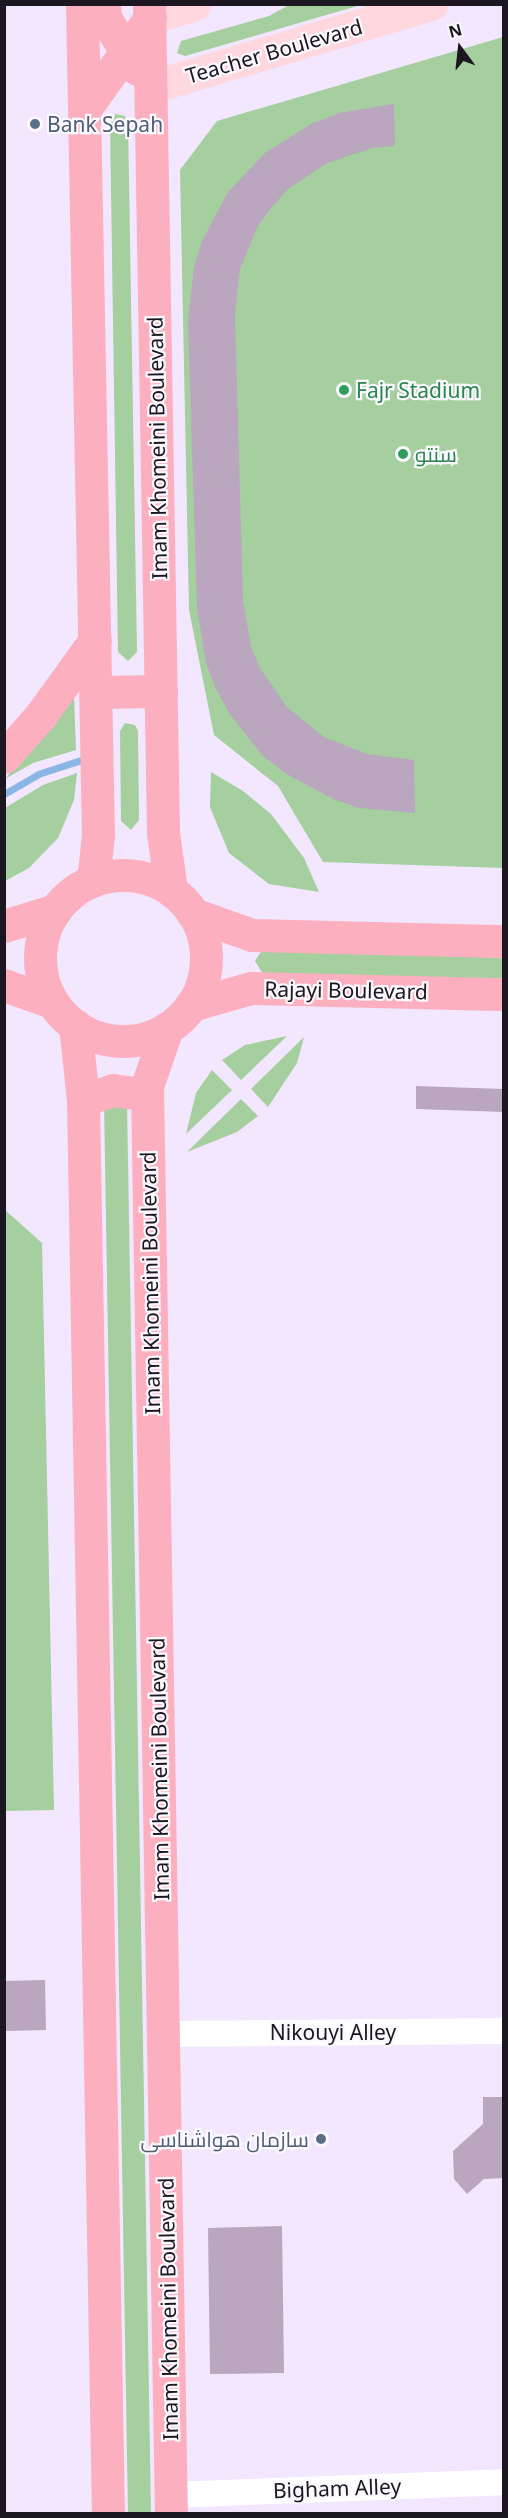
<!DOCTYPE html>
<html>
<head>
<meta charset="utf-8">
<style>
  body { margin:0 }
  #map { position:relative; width:508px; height:2518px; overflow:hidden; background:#f2e7fe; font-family:"Noto Sans",Cairo,sans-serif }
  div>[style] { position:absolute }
  .green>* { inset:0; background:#a5cf9e }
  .stream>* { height:7px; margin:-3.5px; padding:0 3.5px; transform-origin:3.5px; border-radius:3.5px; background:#89b6e4 }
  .building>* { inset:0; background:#baa6bf }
  .minor>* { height:26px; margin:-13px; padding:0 13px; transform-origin:13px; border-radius:13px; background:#fff }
  .secondary>* { height:33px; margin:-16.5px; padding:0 16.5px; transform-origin:16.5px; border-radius:16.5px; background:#fed7df }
  .primary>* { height:33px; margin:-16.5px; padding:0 16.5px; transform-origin:16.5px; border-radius:16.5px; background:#fcb0bf }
  .primary>.ring { margin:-16.5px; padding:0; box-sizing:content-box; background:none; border:33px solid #fcb0bf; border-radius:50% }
  .dots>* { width:16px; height:16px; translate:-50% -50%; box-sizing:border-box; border:3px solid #fbf8fe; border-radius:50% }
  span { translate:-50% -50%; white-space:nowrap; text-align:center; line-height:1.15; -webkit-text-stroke:4.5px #fbf8fe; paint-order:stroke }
  .street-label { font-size:21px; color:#1b1620 }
  .service-label { font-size:21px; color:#4e5e75 }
  .left { translate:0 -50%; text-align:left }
  .right { translate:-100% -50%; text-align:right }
  .leisure-label { font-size:21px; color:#27864d }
  .frame { position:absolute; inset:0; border:6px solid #1b1620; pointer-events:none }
  .north { position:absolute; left:430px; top:18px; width:60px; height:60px; -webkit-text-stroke:4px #fbf8fe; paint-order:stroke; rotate:345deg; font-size:16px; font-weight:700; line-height:24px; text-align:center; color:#1b1620 }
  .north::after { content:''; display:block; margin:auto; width:21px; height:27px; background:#1b1620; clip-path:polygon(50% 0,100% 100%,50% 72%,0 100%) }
</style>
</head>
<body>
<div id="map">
  <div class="green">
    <i style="clip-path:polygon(289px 5px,361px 5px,185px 56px,177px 53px,181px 41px,269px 16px)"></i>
    <i style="clip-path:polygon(503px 37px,503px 868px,323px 862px,278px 786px,214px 735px,189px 610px,180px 170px,217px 121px)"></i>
    <i style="clip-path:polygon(115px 114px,125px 116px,128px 122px,137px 652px,128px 661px,118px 652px,110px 123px)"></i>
    <i style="clip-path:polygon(74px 697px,76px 750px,33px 763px,5px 779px)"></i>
    <i style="clip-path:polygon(125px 723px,135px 725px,138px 731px,139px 820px,131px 830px,121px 821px,120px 731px)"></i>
    <i style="clip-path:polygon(211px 772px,243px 791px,271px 814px,304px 858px,319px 892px,269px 884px,229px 853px,210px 807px)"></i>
    <i style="clip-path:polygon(77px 773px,74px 800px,58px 838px,29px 868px,5px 881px,5px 808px,43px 785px)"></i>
    <i style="clip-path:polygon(263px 949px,503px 954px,503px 981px,263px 974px,255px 961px)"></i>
    <i style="clip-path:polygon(287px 1036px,241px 1080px,222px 1060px,245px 1045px)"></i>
    <i style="clip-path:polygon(304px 1037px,297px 1063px,268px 1107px,251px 1089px)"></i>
    <i style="clip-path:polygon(212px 1070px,232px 1090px,186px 1134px,196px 1093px)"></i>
    <i style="clip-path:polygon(241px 1099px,258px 1116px,237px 1132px,187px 1152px)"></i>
    <i style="clip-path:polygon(104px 1102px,127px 1102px,151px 2514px,128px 2513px)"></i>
    <i style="clip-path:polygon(4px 1209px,42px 1243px,54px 1810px,5px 1811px)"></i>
  </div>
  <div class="stream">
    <i style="left:4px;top:794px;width:39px;rotate:-30deg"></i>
    <i style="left:38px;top:774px;width:45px;rotate:-18deg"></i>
  </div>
  <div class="building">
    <i style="clip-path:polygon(394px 104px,395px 146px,372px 148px,327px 163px,288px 189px,272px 207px,258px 226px,240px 269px,235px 315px,243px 601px,251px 647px,260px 668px,287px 707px,324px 737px,367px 754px,414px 760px,415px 813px,360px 808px,333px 799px,285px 773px,263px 756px,229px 713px,216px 689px,206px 663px,197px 608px,188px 322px,194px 267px,202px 241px,228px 192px,266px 152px,313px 123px,339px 113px)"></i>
    <i style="clip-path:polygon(416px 1086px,504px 1089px,504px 1112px,416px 1109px)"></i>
    <i style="clip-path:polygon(45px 1980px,46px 2030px,4px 2031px,4px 1981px)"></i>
    <i style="clip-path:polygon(483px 2097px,504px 2097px,504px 2178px,484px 2179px,467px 2194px,454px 2179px,453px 2151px,483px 2124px)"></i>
    <i style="clip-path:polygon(282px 2226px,284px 2373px,210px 2374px,208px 2228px)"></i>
  </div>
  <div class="minor">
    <i style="left:163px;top:2034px;width:341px;rotate:-0.5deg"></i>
    <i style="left:171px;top:2495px;width:333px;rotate:-2.2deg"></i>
  </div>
  <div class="secondary">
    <i style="left:150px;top:18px;width:47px;rotate:-17.3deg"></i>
    <i style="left:151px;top:87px;width:293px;rotate:-16.5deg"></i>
  </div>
  <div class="primary">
    <i style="left:82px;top:4px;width:831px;rotate:88.9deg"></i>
    <i style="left:98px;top:835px;width:46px;rotate:96.2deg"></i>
    <i style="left:104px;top:4px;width:14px;rotate:86deg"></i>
    <i style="left:105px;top:18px;width:60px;rotate:57.9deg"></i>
    <i style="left:149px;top:4px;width:829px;rotate:89.03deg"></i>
    <i style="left:163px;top:833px;width:58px;rotate:82deg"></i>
    <i style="left:85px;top:109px;width:112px;rotate:-54.5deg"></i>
    <i style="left:96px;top:692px;width:65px;rotate:-0.9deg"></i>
    <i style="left:4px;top:757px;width:56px;rotate:-48.6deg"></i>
    <i style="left:41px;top:715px;width:92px;rotate:-54.2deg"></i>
    <i class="ring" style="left:40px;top:875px;width:133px;height:133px"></i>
    <i style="left:193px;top:914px;width:63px;rotate:19.6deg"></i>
    <i style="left:252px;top:935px;width:252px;rotate:1.4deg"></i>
    <i style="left:4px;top:926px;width:54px;rotate:-17.1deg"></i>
    <i style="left:4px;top:985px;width:51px;rotate:19.5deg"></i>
    <i style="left:191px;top:1005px;width:62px;rotate:-15.8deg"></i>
    <i style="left:251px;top:988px;width:253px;rotate:1.4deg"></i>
    <i style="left:75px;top:1025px;width:75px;rotate:83.9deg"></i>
    <i style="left:83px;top:1100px;width:1414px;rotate:88.99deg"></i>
    <i style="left:167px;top:1028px;width:61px;rotate:109deg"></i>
    <i style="left:147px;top:1086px;width:1428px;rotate:89.04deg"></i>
    <i style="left:83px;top:1100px;width:32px;rotate:-18deg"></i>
    <i style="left:113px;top:1090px;width:34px;rotate:8deg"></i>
  </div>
  <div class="dots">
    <i style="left:35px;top:124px;background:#5c6f8a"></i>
    <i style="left:344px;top:390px;background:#2e9e5b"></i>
    <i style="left:403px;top:454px;background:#2e9e5b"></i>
    <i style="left:321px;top:2139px;background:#5c6f8a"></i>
  </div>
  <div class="street-label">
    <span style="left:274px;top:51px;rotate:-16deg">Teacher Boulevard</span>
    <span style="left:157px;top:448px;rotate:-91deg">Imam Khomeini Boulevard</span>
    <span style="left:346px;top:990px;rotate:1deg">Rajayi Boulevard</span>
    <span style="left:150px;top:1283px;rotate:-91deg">Imam Khomeini Boulevard</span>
    <span style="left:159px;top:1769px;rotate:-91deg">Imam Khomeini Boulevard</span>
    <span style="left:333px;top:2032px">Nikouyi Alley</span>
    <span style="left:168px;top:2309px;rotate:-91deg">Imam Khomeini Boulevard</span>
    <span style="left:337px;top:2488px;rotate:-2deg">Bigham Alley</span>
  </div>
  <div class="service-label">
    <span class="left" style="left:47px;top:124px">Bank Sepah</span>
    <span class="right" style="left:309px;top:2139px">سازمان هواشناسی</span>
  </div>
  <div class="leisure-label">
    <span class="left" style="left:356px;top:390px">Fajr Stadium</span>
    <span class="left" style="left:415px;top:454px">سنتو</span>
  </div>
  <div class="frame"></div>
  <div class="north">N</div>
</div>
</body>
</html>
